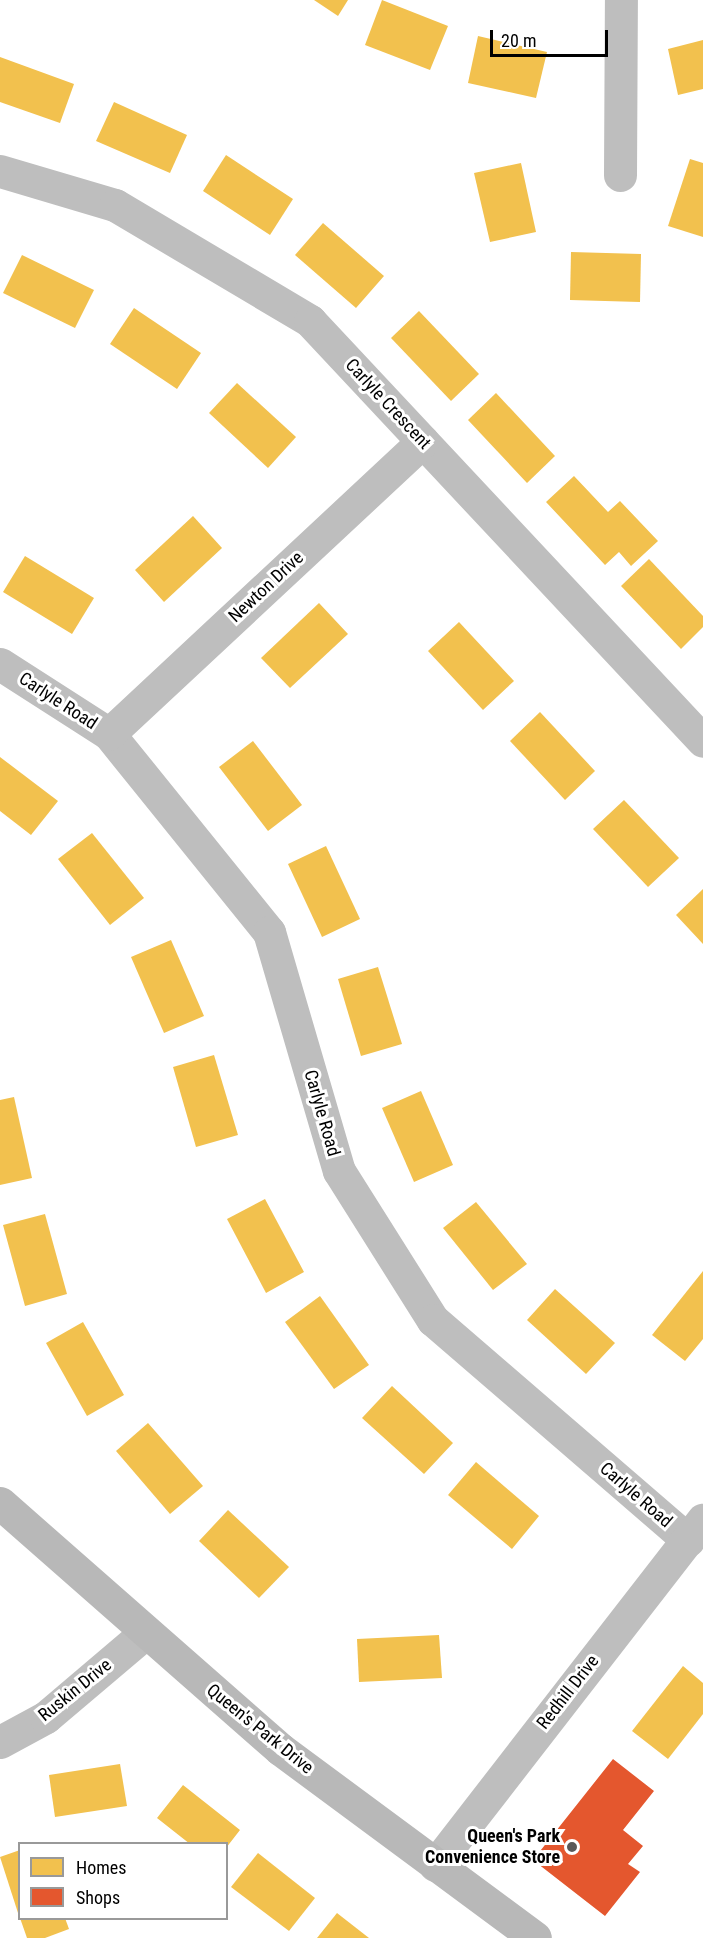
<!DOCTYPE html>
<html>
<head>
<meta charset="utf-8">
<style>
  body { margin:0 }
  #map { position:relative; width:703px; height:1938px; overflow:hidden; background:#fff; font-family:"Roboto Condensed",sans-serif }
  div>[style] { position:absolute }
  .homes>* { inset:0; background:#f2c14e }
  .shops>* { inset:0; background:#e4572e }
  .street>* { height:33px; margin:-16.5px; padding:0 16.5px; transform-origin:16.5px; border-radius:16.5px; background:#bebebe }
  .secondary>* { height:33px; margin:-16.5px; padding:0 16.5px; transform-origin:16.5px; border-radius:16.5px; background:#b8b8b8 }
  .dots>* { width:16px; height:16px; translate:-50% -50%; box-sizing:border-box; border:3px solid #fff; border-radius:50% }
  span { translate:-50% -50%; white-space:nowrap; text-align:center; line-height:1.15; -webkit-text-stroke:6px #fff; paint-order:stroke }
  .street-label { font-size:18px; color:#000 }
  .poi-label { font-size:18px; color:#000; font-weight:700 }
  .right { translate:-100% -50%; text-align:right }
  .legend { position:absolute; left:18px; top:1842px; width:210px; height:78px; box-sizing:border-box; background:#fff; border:2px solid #999; margin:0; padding:8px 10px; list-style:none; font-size:18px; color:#000 }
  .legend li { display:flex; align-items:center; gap:12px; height:30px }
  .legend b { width:30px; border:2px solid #999 }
  .scale { position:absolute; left:490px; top:30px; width:118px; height:27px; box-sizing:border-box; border:3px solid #000; border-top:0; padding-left:8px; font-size:18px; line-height:21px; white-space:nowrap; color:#000; -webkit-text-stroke:4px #fff; paint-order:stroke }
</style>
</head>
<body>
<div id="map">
  <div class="homes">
    <i style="clip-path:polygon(314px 0,348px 0,338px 16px)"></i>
    <i style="clip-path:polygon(382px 0,448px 26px,430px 70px,365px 45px)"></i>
    <i style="clip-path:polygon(478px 36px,547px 52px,536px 98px,468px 83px)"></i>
    <i style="clip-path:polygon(703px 40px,703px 89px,678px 95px,668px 49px)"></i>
    <i style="clip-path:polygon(0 57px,74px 84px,60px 123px,0 102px)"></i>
    <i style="clip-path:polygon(114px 102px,187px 135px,170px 173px,96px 141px)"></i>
    <i style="clip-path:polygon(226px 155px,293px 199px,270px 235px,203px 191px)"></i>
    <i style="clip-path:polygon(690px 159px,703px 163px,703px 237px,668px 226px)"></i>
    <i style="clip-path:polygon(521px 163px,536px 232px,490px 242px,474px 173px)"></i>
    <i style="clip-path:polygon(323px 223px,384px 276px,356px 308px,295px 255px)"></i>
    <i style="clip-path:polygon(571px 252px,641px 254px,640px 302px,570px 300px)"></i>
    <i style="clip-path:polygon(22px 255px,94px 290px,75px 328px,3px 293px)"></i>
    <i style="clip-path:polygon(134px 308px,201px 353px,177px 389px,110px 344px)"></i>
    <i style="clip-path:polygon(419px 311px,479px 374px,451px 401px,391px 338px)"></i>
    <i style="clip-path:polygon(237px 383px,296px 437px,268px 468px,209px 413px)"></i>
    <i style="clip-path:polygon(496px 393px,555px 456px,527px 483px,468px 420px)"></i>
    <i style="clip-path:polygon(574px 476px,608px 512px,620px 501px,658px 541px,631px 566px,619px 552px,605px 565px,546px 502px)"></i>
    <i style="clip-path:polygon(193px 516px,222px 548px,164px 602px,135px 570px)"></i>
    <i style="clip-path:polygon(25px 556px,94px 598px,72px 634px,3px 592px)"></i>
    <i style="clip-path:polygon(649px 559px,703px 616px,703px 627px,681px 649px,621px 586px)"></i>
    <i style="clip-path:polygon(319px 603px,348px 634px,290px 688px,261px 658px)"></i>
    <i style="clip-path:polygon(459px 622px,514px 681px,483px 710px,428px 651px)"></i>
    <i style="clip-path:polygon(540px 712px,595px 771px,565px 800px,510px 741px)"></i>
    <i style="clip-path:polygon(253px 741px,302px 805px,268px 831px,219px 767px)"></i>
    <i style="clip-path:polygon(0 757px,58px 801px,31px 835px,0 811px)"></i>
    <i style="clip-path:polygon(624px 800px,679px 858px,648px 887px,593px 829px)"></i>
    <i style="clip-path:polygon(92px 833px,144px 898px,110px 925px,58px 859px)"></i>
    <i style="clip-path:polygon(326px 846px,360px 919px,322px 937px,288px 864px)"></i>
    <i style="clip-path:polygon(703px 889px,703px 944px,676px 915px)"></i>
    <i style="clip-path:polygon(171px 940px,204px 1016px,164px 1033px,131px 957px)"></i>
    <i style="clip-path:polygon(378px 967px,402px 1044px,361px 1056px,338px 979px)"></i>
    <i style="clip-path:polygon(214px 1055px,238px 1135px,196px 1147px,173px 1067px)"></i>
    <i style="clip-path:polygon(421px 1091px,453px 1165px,414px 1182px,382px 1108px)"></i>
    <i style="clip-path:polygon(14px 1097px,32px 1178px,0 1185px,0 1100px)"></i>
    <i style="clip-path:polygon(265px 1199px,304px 1272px,266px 1293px,227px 1219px)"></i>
    <i style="clip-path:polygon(476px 1202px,527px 1264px,493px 1290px,443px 1228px)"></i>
    <i style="clip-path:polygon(45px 1214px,67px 1294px,25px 1306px,3px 1225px)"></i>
    <i style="clip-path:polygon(703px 1271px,703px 1339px,685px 1361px,652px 1335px)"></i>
    <i style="clip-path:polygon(555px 1289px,615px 1343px,586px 1374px,527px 1320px)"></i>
    <i style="clip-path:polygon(320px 1296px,369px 1365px,334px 1389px,285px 1322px)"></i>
    <i style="clip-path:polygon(83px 1322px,124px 1395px,87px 1416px,46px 1343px)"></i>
    <i style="clip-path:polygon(392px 1386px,453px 1443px,424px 1474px,362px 1418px)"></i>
    <i style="clip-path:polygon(148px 1423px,203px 1486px,170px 1514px,116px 1451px)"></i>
    <i style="clip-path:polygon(476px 1462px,539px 1516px,512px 1549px,448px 1495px)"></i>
    <i style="clip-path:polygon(228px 1510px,289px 1567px,259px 1598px,199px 1541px)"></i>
    <i style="clip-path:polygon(439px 1635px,442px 1678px,359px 1682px,357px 1639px)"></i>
    <i style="clip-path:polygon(683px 1666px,703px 1683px,703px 1714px,668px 1759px,632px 1731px)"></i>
    <i style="clip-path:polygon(120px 1764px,127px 1806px,55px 1817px,49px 1775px)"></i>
    <i style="clip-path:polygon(183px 1785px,240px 1830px,226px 1848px,226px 1844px,190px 1844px,157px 1818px)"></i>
    <i style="clip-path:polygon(20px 1850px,20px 1916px,19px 1916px,0 1857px)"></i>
    <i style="clip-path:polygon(258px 1853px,315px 1898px,289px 1931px,231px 1887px)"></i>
    <i style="clip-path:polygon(337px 1913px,369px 1938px,317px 1938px)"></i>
    <i style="clip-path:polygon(20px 1918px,65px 1918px,69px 1929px,45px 1938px,27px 1938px)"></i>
  </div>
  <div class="shops">
    <i style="clip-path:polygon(613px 1759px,654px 1791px,623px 1830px,643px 1846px,628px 1864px,640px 1872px,605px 1916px,533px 1860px)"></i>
  </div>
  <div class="street">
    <i style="left:0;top:171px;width:120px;rotate:16.5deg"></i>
    <i style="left:115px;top:205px;width:227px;rotate:30.7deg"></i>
    <i style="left:310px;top:321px;width:575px;rotate:46.9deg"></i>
    <i style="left:620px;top:175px;width:175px;rotate:-89.7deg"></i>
    <i style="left:0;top:664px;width:130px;rotate:32.7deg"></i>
    <i style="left:109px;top:734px;width:255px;rotate:51.1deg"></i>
    <i style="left:269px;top:932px;width:249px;rotate:73.7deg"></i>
    <i style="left:339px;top:1171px;width:176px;rotate:57.8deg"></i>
    <i style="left:433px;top:1320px;width:337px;rotate:40.8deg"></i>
    <i style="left:109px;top:734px;width:429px;rotate:-43deg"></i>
    <i style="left:0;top:1742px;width:52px;rotate:-28.5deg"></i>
    <i style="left:46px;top:1717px;width:130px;rotate:-40.3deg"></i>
    <i style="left:435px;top:1865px;width:437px;rotate:-52.2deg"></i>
  </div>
  <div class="secondary">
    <i style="left:0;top:1503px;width:373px;rotate:41.3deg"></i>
    <i style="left:280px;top:1749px;width:317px;rotate:36.5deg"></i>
  </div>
  <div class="dots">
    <i style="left:572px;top:1847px;background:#595959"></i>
  </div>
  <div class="street-label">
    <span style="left:388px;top:404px;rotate:47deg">Carlyle Crescent</span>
    <span style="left:266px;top:587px;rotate:-43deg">Newton Drive</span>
    <span style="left:58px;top:701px;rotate:33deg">Carlyle Road</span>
    <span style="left:322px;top:1113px;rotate:74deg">Carlyle Road</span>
    <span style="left:636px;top:1495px;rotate:41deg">Carlyle Road</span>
    <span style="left:75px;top:1690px;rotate:-39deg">Ruskin Drive</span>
    <span style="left:568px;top:1692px;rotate:-52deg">Redhill Drive</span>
    <span style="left:260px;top:1729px;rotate:39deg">Queen's Park Drive</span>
  </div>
  <div class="poi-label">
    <span class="right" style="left:560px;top:1847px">Queen's Park<br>Convenience Store</span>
  </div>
  <ul class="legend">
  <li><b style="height:16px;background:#f2c14e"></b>Homes</li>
  <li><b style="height:16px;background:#e4572e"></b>Shops</li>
  </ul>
  <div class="scale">20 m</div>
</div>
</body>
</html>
